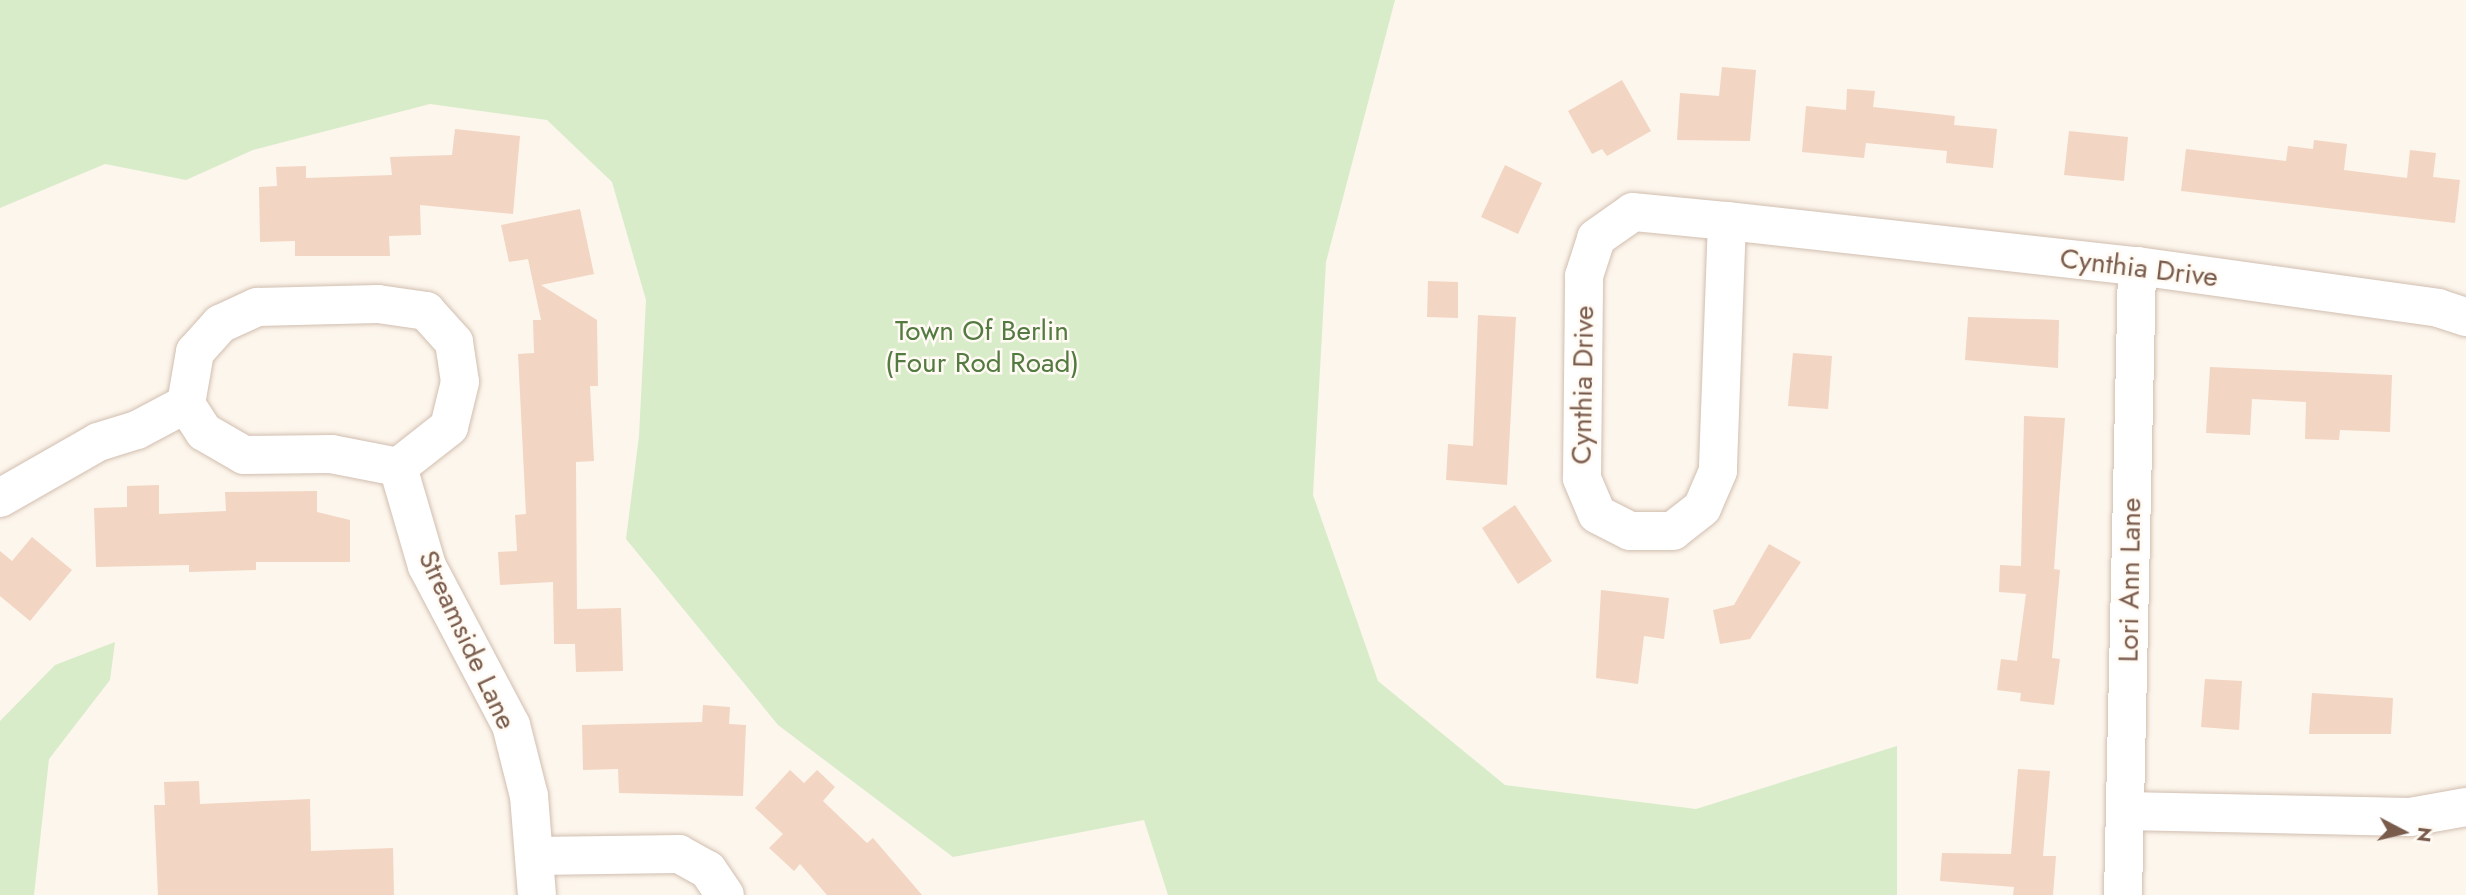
<!DOCTYPE html>
<html>
<head>
<meta charset="utf-8">
<style>
  body { margin:0 }
  #map { position:relative; width:2466px; height:895px; overflow:hidden; background:#fdf6ec; font-family:Jost,sans-serif }
  div>[style] { position:absolute }
  .green>* { inset:0; background:#d8ecc9 }
  .building>* { inset:0; background:#f3d5c3 }
  .roads { filter:drop-shadow(0 0 2px #d1beb0) drop-shadow(0 0 2px #d1beb0) }
  .minor>* { height:38px; margin:-19px; padding:0 19px; transform-origin:19px; border-radius:19px; background:#fff }
  span { translate:-50% -50%; white-space:nowrap; text-align:center; line-height:1.15; -webkit-text-stroke:5px #fffaf3; paint-order:stroke }
  .street-label { font-size:28px; color:#7a5c4d }
  .park-label { font-size:28px; color:#537a41 }
  .north { position:absolute; left:2368px; top:797px; width:70px; height:70px; -webkit-text-stroke:5px #fffaf3; paint-order:stroke; rotate:97deg; font-size:19px; font-weight:700; line-height:28px; text-align:center; color:#7a5c4d }
  .north::after { content:''; display:block; margin:auto; width:24px; height:32px; background:#7a5c4d; clip-path:polygon(50% 0,100% 100%,50% 72%,0 100%) }
</style>
</head>
<body>
<div id="map">
  <div class="green">
    <i style="clip-path:polygon(0 0,1395px 0,1326px 262px,1313px 495px,1378px 681px,1505px 785px,1696px 809px,1897px 746px,1897px 895px,1168px 895px,1144px 820px,953px 857px,778px 725px,626px 539px,639px 436px,646px 300px,612px 182px,547px 120px,430px 104px,253px 150px,186px 180px,105px 164px,0 208px)"></i>
    <i style="clip-path:polygon(115px 642px,110px 680px,49px 759px,34px 895px,0 895px,0 721px,55px 665px)"></i>
  </div>
  <div class="building">
    <i style="clip-path:polygon(1722px 67px,1756px 70px,1750px 141px,1677px 140px,1680px 93px,1719px 96px)"></i>
    <i style="clip-path:polygon(1622px 80px,1651px 131px,1607px 156px,1602px 149px,1592px 154px,1568px 111px)"></i>
    <i style="clip-path:polygon(1847px 89px,1875px 91px,1873px 107px,1955px 116px,1954px 125px,1997px 129px,1993px 168px,1946px 163px,1947px 151px,1866px 143px,1864px 158px,1802px 152px,1806px 106px,1846px 110px)"></i>
    <i style="clip-path:polygon(455px 129px,520px 136px,513px 214px,420px 205px,421px 235px,389px 236px,390px 256px,295px 256px,295px 241px,260px 242px,259px 187px,277px 186px,276px 167px,306px 166px,306px 178px,392px 175px,390px 157px,452px 155px)"></i>
    <i style="clip-path:polygon(2069px 131px,2128px 137px,2124px 181px,2064px 175px)"></i>
    <i style="clip-path:polygon(2314px 140px,2347px 144px,2344px 170px,2407px 178px,2410px 150px,2436px 153px,2433px 177px,2460px 180px,2455px 223px,2181px 191px,2186px 149px,2286px 161px,2288px 146px,2313px 149px)"></i>
    <i style="clip-path:polygon(1505px 165px,1542px 183px,1518px 234px,1481px 217px)"></i>
    <i style="clip-path:polygon(580px 209px,594px 274px,541px 285px,597px 320px,598px 386px,590px 386px,594px 461px,576px 462px,577px 609px,621px 608px,623px 671px,576px 672px,575px 644px,554px 644px,553px 582px,500px 585px,498px 552px,517px 551px,515px 515px,526px 514px,518px 354px,534px 353px,533px 320px,541px 320px,528px 259px,509px 262px,501px 225px)"></i>
    <i style="clip-path:polygon(1428px 281px,1458px 282px,1458px 318px,1427px 317px)"></i>
    <i style="clip-path:polygon(1478px 315px,1516px 317px,1507px 485px,1446px 480px,1448px 444px,1473px 446px)"></i>
    <i style="clip-path:polygon(1968px 317px,2059px 320px,2058px 368px,1965px 360px)"></i>
    <i style="clip-path:polygon(1793px 353px,1832px 356px,1828px 409px,1788px 406px)"></i>
    <i style="clip-path:polygon(2210px 367px,2392px 375px,2390px 432px,2340px 430px,2339px 440px,2305px 439px,2306px 402px,2252px 399px,2250px 435px,2206px 433px)"></i>
    <i style="clip-path:polygon(2024px 416px,2065px 418px,2054px 569px,2060px 570px,2052px 658px,2060px 659px,2054px 705px,2020px 701px,2021px 693px,1997px 690px,2001px 659px,2017px 661px,2026px 594px,1999px 592px,2000px 565px,2021px 566px)"></i>
    <i style="clip-path:polygon(159px 485px,159px 514px,226px 511px,225px 492px,317px 491px,317px 512px,350px 520px,350px 562px,256px 562px,256px 570px,189px 572px,189px 565px,96px 567px,94px 508px,127px 507px,127px 486px)"></i>
    <i style="clip-path:polygon(1515px 505px,1552px 561px,1518px 584px,1482px 528px)"></i>
    <i style="clip-path:polygon(32px 537px,72px 570px,30px 621px,0 596px,0 551px,12px 561px)"></i>
    <i style="clip-path:polygon(1769px 544px,1801px 562px,1750px 639px,1720px 644px,1713px 610px,1734px 605px)"></i>
    <i style="clip-path:polygon(1601px 590px,1669px 598px,1664px 639px,1644px 636px,1638px 684px,1596px 678px)"></i>
    <i style="clip-path:polygon(2205px 679px,2242px 681px,2239px 730px,2201px 727px)"></i>
    <i style="clip-path:polygon(2312px 693px,2393px 698px,2391px 734px,2309px 734px)"></i>
    <i style="clip-path:polygon(703px 705px,730px 707px,729px 724px,746px 725px,743px 796px,619px 793px,618px 769px,583px 770px,582px 725px,702px 722px)"></i>
    <i style="clip-path:polygon(2018px 769px,2050px 771px,2043px 856px,2056px 856px,2053px 895px,2013px 895px,2014px 887px,1940px 881px,1942px 853px,2011px 854px)"></i>
    <i style="clip-path:polygon(790px 770px,804px 783px,817px 770px,835px 787px,823px 801px,867px 843px,873px 838px,922px 895px,827px 895px,800px 864px,794px 871px,769px 848px,783px 834px,755px 808px)"></i>
    <i style="clip-path:polygon(199px 781px,200px 804px,310px 799px,311px 851px,393px 848px,394px 895px,158px 895px,154px 805px,165px 805px,164px 782px)"></i>
  </div>
  <div class="roads">
    <div class="minor">
      <i style="left:1633px;top:212px;width:94px;rotate:5.5deg"></i>
      <i style="left:1727px;top:221px;width:250px;rotate:92.1deg"></i>
      <i style="left:1718px;top:471px;width:40px;rotate:113.4deg"></i>
      <i style="left:1702px;top:508px;width:37px;rotate:142deg"></i>
      <i style="left:1673px;top:531px;width:43px;rotate:180deg"></i>
      <i style="left:1630px;top:531px;width:37px;rotate:-153deg"></i>
      <i style="left:1597px;top:514px;width:39px;rotate:-113deg"></i>
      <i style="left:1582px;top:478px;width:202px;rotate:-89.4deg"></i>
      <i style="left:1584px;top:276px;width:40px;rotate:-72deg"></i>
      <i style="left:1596px;top:238px;width:45px;rotate:-35.1deg"></i>
      <i style="left:1727px;top:221px;width:412px;rotate:6.3deg"></i>
      <i style="left:2137px;top:266px;width:304px;rotate:7.9deg"></i>
      <i style="left:2438px;top:308px;width:29px;rotate:18deg"></i>
      <i style="left:378px;top:304px;width:49px;rotate:8.3deg"></i>
      <i style="left:426px;top:311px;width:42px;rotate:47.9deg"></i>
      <i style="left:454px;top:342px;width:40px;rotate:81.5deg"></i>
      <i style="left:460px;top:382px;width:46px;rotate:103.7deg"></i>
      <i style="left:449px;top:427px;width:65px;rotate:141.9deg"></i>
      <i style="left:398px;top:467px;width:68px;rotate:-169deg"></i>
      <i style="left:331px;top:454px;width:87px;rotate:179.3deg"></i>
      <i style="left:244px;top:455px;width:46px;rotate:-150.1deg"></i>
      <i style="left:204px;top:432px;width:33px;rotate:-123deg"></i>
      <i style="left:186px;top:404px;width:53px;rotate:-80.2deg"></i>
      <i style="left:195px;top:352px;width:38px;rotate:-48deg"></i>
      <i style="left:220px;top:324px;width:41px;rotate:-24.7deg"></i>
      <i style="left:257px;top:307px;width:121px;rotate:-1.4deg"></i>
      <i style="left:398px;top:467px;width:103px;rotate:73.7deg"></i>
      <i style="left:427px;top:566px;width:180px;rotate:62.2deg"></i>
      <i style="left:511px;top:725px;width:73px;rotate:75.8deg"></i>
      <i style="left:529px;top:796px;width:99px;rotate:85.4deg"></i>
      <i style="left:0;top:498px;width:113px;rotate:-29.7deg"></i>
      <i style="left:98px;top:442px;width:41px;rotate:-17.1deg"></i>
      <i style="left:137px;top:430px;width:55px;rotate:-28deg"></i>
      <i style="left:2125px;top:811px;width:285px;rotate:1.2deg"></i>
      <i style="left:2410px;top:817px;width:57px;rotate:-10.1deg"></i>
      <i style="left:534px;top:856px;width:145px;rotate:-0.8deg"></i>
      <i style="left:679px;top:854px;width:33px;rotate:29deg"></i>
      <i style="left:708px;top:870px;width:30px;rotate:56deg"></i>
      <i style="left:2123px;top:895px;width:629px;rotate:-88.72deg"></i>
    </div>
  </div>
  <div class="street-label">
    <span style="left:2139px;top:268px;rotate:7deg">Cynthia Drive</span>
    <span style="left:1583px;top:385px;rotate:-89deg">Cynthia Drive</span>
    <span style="left:2130px;top:580px;rotate:-89deg">Lori Ann Lane</span>
    <span style="left:467px;top:640px;rotate:65deg">Streamside Lane</span>
  </div>
  <div class="park-label">
    <span style="left:982px;top:347px">Town Of Berlin<br>(Four Rod Road)</span>
  </div>
  <div class="north">N</div>
</div>
</body>
</html>
